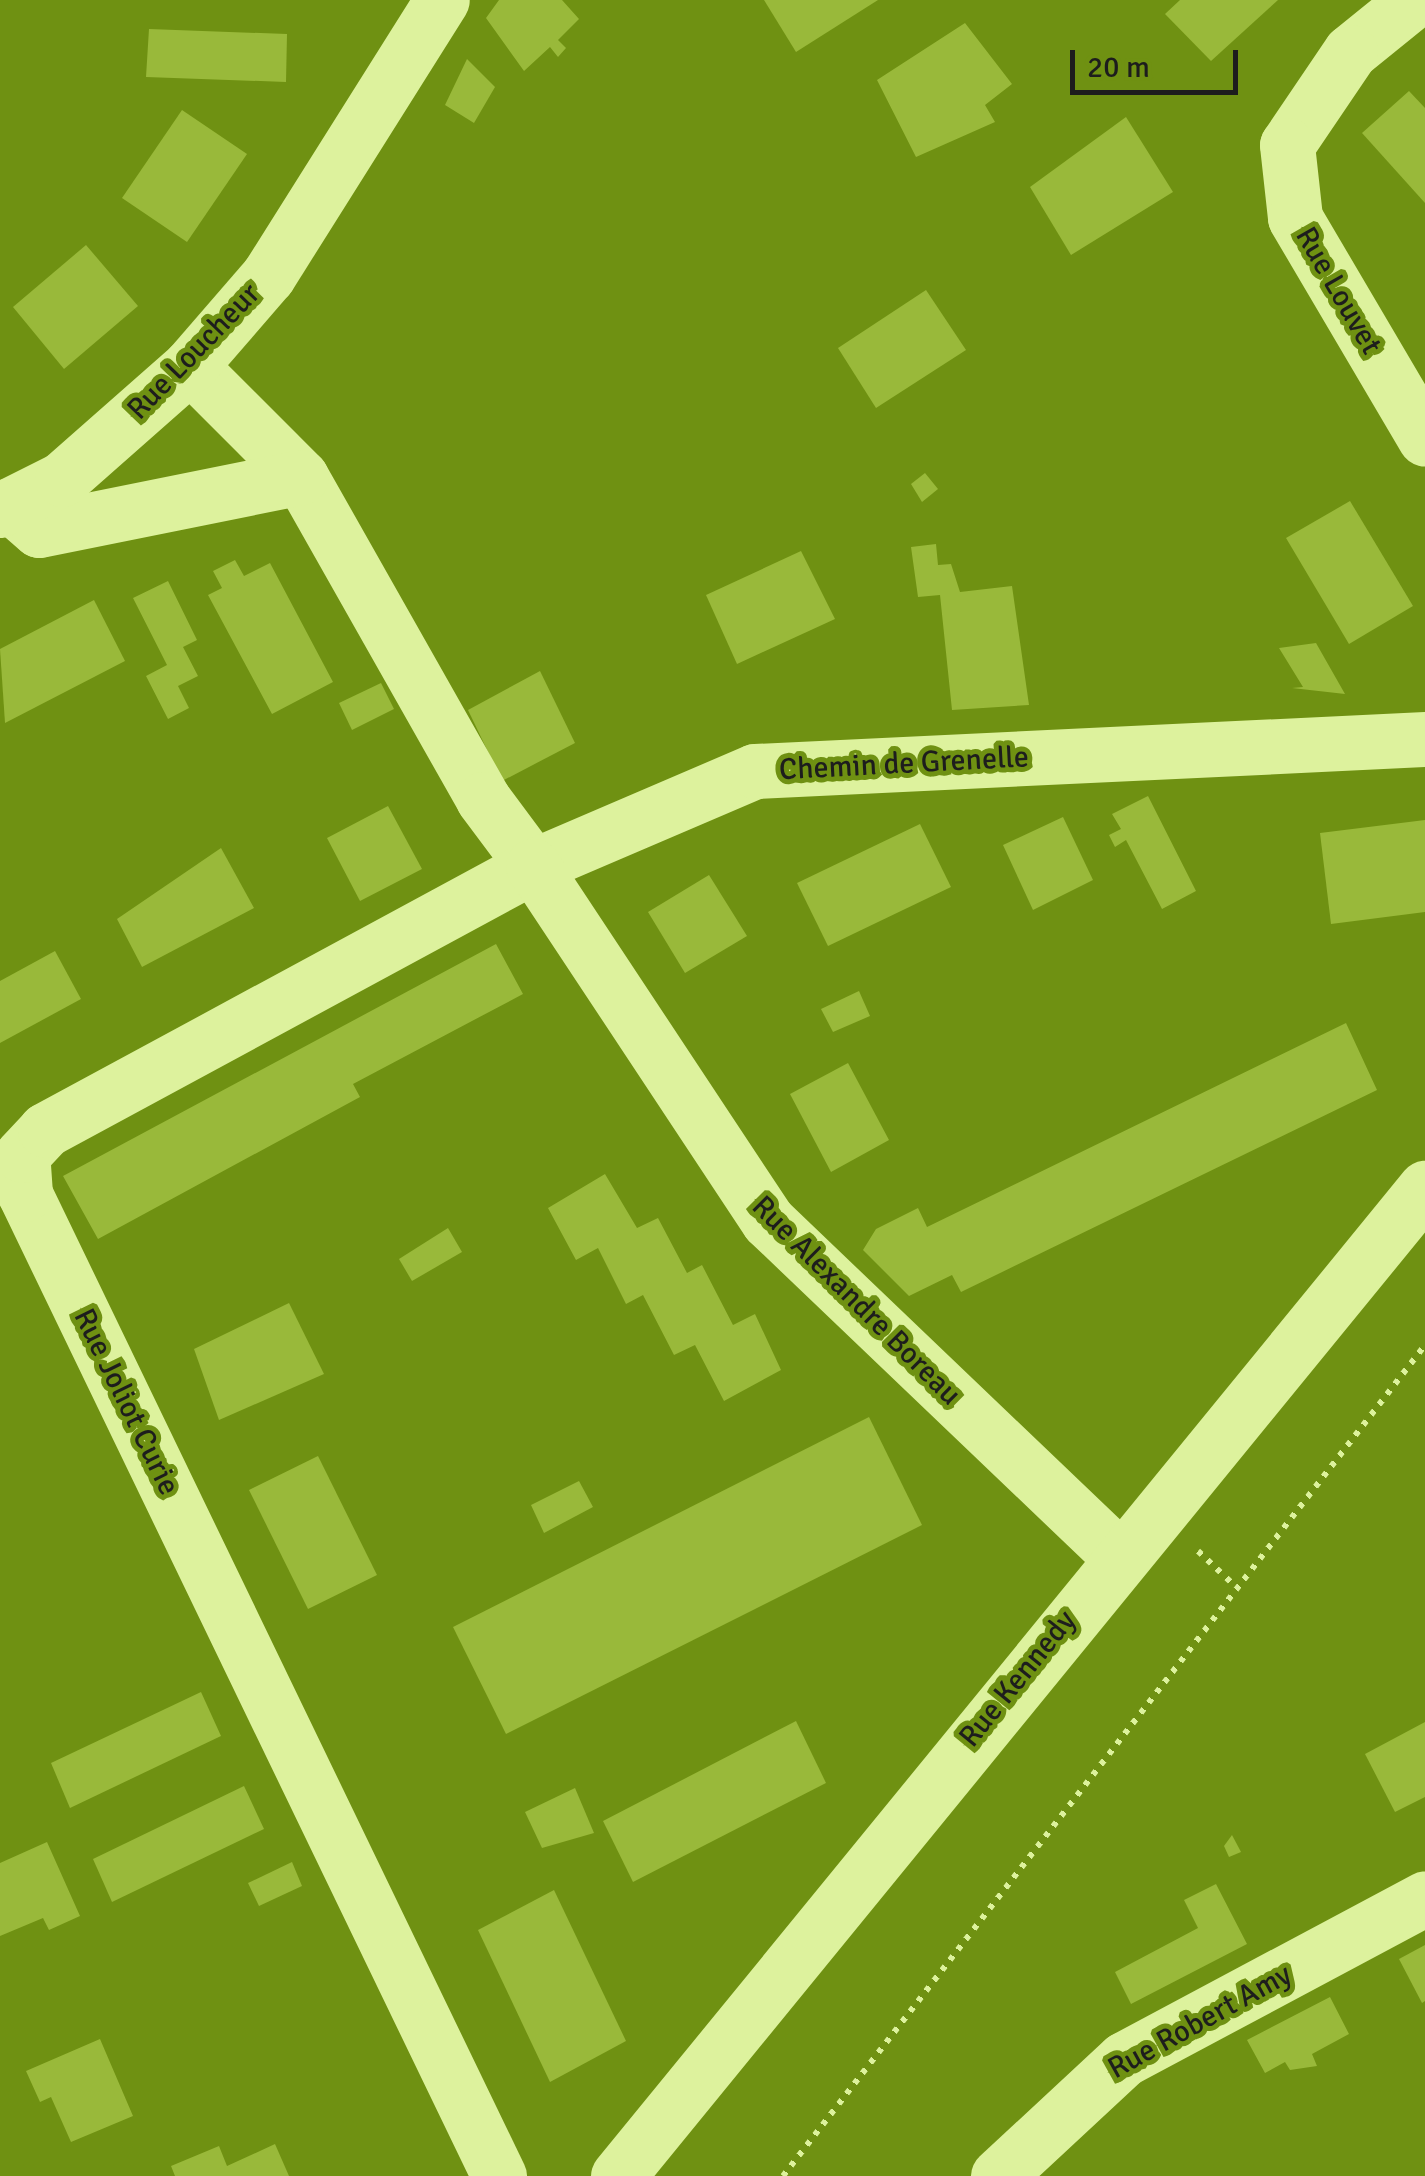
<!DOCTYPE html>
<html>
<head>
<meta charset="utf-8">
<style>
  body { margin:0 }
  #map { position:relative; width:1425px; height:2176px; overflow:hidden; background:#6f9112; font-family:Signika,sans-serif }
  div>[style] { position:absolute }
  .building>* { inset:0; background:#99b93a }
  .path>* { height:6px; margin-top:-3px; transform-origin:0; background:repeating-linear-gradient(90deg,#ddf29d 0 5px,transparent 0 13px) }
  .minor>* { height:55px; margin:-27.5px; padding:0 27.5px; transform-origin:27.5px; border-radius:27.5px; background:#ddf29d }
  span { translate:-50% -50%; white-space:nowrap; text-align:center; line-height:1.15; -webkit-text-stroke:10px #6f9112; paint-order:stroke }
  .street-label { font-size:30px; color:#1d1d1d }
  .scale { position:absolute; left:1070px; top:50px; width:168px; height:45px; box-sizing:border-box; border:5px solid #1d1d1d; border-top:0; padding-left:12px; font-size:30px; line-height:35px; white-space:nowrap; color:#1d1d1d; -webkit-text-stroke:8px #6f9112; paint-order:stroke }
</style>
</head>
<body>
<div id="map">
  <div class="building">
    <i style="clip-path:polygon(499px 0,562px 0,579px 19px,558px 40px,566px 48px,558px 57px,550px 47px,524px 71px,486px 18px)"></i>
    <i style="clip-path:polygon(764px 0,878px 0,796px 52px)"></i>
    <i style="clip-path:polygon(1180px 0,1278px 0,1211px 61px,1165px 14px)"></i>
    <i style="clip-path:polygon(965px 23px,1012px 84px,985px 105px,995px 122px,916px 157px,877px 80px)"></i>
    <i style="clip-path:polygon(149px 29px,287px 34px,286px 82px,146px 77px)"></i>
    <i style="clip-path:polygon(467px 59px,495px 87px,474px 123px,445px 105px)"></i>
    <i style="clip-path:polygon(1409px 91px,1425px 108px,1425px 203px,1362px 133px)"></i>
    <i style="clip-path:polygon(182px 110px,247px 154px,187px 242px,122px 198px)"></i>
    <i style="clip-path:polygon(1126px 117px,1173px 192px,1071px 255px,1030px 187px)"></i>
    <i style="clip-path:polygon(86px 245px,138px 306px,64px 369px,13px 307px)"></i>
    <i style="clip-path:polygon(926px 290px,966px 350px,876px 408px,838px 348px)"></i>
    <i style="clip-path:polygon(925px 473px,938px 489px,922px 502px,911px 484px)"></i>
    <i style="clip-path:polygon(1350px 501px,1413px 606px,1349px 644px,1286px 538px)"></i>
    <i style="clip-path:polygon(936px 544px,938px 565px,951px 564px,960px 592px,1012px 586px,1029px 705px,952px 710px,940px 595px,918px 597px,911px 547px)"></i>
    <i style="clip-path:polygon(801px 551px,835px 619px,737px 664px,706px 595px)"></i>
    <i style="clip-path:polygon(235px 560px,244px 576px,270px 563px,333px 682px,272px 714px,208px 595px,222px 588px,213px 571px)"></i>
    <i style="clip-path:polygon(168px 581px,197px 640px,183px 647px,198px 676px,178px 686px,189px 708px,168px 719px,146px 676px,167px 665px,133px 598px)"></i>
    <i style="clip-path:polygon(94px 600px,125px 661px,5px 723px,0 649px)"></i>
    <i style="clip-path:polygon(1316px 643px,1345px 694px,1292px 688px,1303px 687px,1279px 648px)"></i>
    <i style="clip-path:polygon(540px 671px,575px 743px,502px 781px,468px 710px)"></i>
    <i style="clip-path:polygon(381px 683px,394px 709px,352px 730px,339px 703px)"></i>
    <i style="clip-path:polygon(1148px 796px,1196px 891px,1162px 909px,1126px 840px,1115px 847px,1109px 835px,1121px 829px,1112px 814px)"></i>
    <i style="clip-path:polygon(388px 806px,422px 869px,360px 901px,327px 838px)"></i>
    <i style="clip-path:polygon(1063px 817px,1093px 880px,1033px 910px,1003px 845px)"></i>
    <i style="clip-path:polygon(1425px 820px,1425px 912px,1331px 924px,1320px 833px)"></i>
    <i style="clip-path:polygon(920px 824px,951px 887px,828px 946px,797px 883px)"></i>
    <i style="clip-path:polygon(221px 848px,254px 908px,142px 967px,117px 919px)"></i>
    <i style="clip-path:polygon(709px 875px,747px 936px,685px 973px,648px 912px)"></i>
    <i style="clip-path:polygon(496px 944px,523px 994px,353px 1084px,360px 1097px,98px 1239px,63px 1176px)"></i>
    <i style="clip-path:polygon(55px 951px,81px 999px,0 1043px,0 981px)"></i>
    <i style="clip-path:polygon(859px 991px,870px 1016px,833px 1032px,821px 1009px)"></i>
    <i style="clip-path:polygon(1346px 1023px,1377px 1090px,961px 1292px,952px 1275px,909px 1296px,863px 1250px,876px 1229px,918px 1208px,927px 1227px)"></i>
    <i style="clip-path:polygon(848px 1063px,889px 1140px,831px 1172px,790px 1094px)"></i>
    <i style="clip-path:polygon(605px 1174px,637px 1228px,658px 1218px,687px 1273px,702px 1265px,733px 1325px,755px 1314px,781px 1370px,724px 1401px,695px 1345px,674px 1355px,643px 1295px,626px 1304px,598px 1248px,576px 1260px,548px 1208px)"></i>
    <i style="clip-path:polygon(448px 1228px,462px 1252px,412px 1281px,399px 1259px)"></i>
    <i style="clip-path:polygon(289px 1303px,324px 1374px,219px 1420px,194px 1349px)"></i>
    <i style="clip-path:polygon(869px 1417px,922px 1525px,506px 1734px,453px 1627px)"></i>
    <i style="clip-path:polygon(318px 1456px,377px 1575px,308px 1609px,249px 1490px)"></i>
    <i style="clip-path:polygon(579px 1481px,593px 1507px,544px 1533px,531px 1505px)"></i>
    <i style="clip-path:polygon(201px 1692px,221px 1736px,70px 1808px,51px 1763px)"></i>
    <i style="clip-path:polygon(796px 1721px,826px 1783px,633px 1882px,603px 1821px)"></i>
    <i style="clip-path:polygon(1425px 1722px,1425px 1797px,1395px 1812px,1365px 1754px)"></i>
    <i style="clip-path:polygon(244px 1786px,264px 1829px,112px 1902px,93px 1859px)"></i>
    <i style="clip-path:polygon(575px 1788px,594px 1833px,542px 1848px,525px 1812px)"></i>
    <i style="clip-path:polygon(1232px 1835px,1241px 1852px,1229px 1857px,1224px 1846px)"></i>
    <i style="clip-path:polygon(47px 1842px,80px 1916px,49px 1930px,43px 1918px,0 1936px,0 1863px)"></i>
    <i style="clip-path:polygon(292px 1862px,302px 1886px,259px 1906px,248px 1883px)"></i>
    <i style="clip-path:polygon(1216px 1884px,1247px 1944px,1131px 2004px,1115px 1972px,1198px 1928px,1184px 1900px)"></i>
    <i style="clip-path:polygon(554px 1890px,626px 2041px,550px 2082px,478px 1930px)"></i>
    <i style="clip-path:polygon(1425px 1945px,1425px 2001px,1422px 2003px,1399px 1959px)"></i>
    <i style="clip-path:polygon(1330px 1997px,1349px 2034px,1312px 2054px,1317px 2066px,1290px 2070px,1285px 2062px,1265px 2073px,1247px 2040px)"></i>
    <i style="clip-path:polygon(100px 2039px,133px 2116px,71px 2142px,51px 2097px,40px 2102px,26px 2071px)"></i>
    <i style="clip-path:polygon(275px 2144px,289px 2176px,175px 2176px,171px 2166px,219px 2146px,227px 2166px)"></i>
  </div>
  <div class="path">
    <i style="left:1198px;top:1551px;width:50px;rotate:43.4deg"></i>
    <i style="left:783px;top:2176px;width:1050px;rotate:-52.31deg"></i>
  </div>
  <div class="minor">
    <i style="left:1414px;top:0;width:82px;rotate:140.9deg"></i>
    <i style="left:1350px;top:52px;width:112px;rotate:124.1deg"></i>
    <i style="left:1287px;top:145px;width:73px;rotate:83.7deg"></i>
    <i style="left:1295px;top:218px;width:256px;rotate:59.5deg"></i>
    <i style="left:190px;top:366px;width:157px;rotate:45deg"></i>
    <i style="left:301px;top:477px;width:370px;rotate:60.5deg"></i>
    <i style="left:483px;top:799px;width:84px;rotate:53.3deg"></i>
    <i style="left:533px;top:866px;width:241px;rotate:-23.2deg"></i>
    <i style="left:755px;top:771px;width:671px;rotate:-2.73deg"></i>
    <i style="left:10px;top:505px;width:38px;rotate:41deg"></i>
    <i style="left:39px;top:530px;width:267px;rotate:-11.4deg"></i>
    <i style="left:0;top:510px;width:69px;rotate:-26.6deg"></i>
    <i style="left:62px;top:479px;width:171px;rotate:-41.4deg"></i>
    <i style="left:190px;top:366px;width:119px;rotate:-49.1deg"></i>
    <i style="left:268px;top:276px;width:326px;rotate:-57.8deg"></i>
    <i style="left:499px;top:2176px;width:1090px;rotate:-115.77deg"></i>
    <i style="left:25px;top:1194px;width:39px;rotate:-94deg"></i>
    <i style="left:22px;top:1155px;width:34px;rotate:-47deg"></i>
    <i style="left:45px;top:1130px;width:555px;rotate:-28.41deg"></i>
    <i style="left:533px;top:866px;width:426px;rotate:56.5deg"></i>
    <i style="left:768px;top:1221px;width:484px;rotate:43.7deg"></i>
    <i style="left:618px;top:2176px;width:1276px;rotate:-50.76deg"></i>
    <i style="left:998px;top:2176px;width:172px;rotate:-42.9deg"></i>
    <i style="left:1124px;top:2059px;width:341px;rotate:-28.1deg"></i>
  </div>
  <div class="street-label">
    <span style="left:1338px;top:291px;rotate:60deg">Rue Louvet</span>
    <span style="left:194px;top:352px;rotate:-46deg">Rue Loucheur</span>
    <span style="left:904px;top:764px;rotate:-3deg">Chemin de Grenelle</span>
    <span style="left:856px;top:1301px;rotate:45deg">Rue Alexandre Boreau</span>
    <span style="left:126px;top:1402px;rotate:64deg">Rue Joliot Curie</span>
    <span style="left:1018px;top:1679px;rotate:-51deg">Rue Kennedy</span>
    <span style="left:1200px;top:2022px;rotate:-29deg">Rue Robert Amy</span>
  </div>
  <div class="scale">20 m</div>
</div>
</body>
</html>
